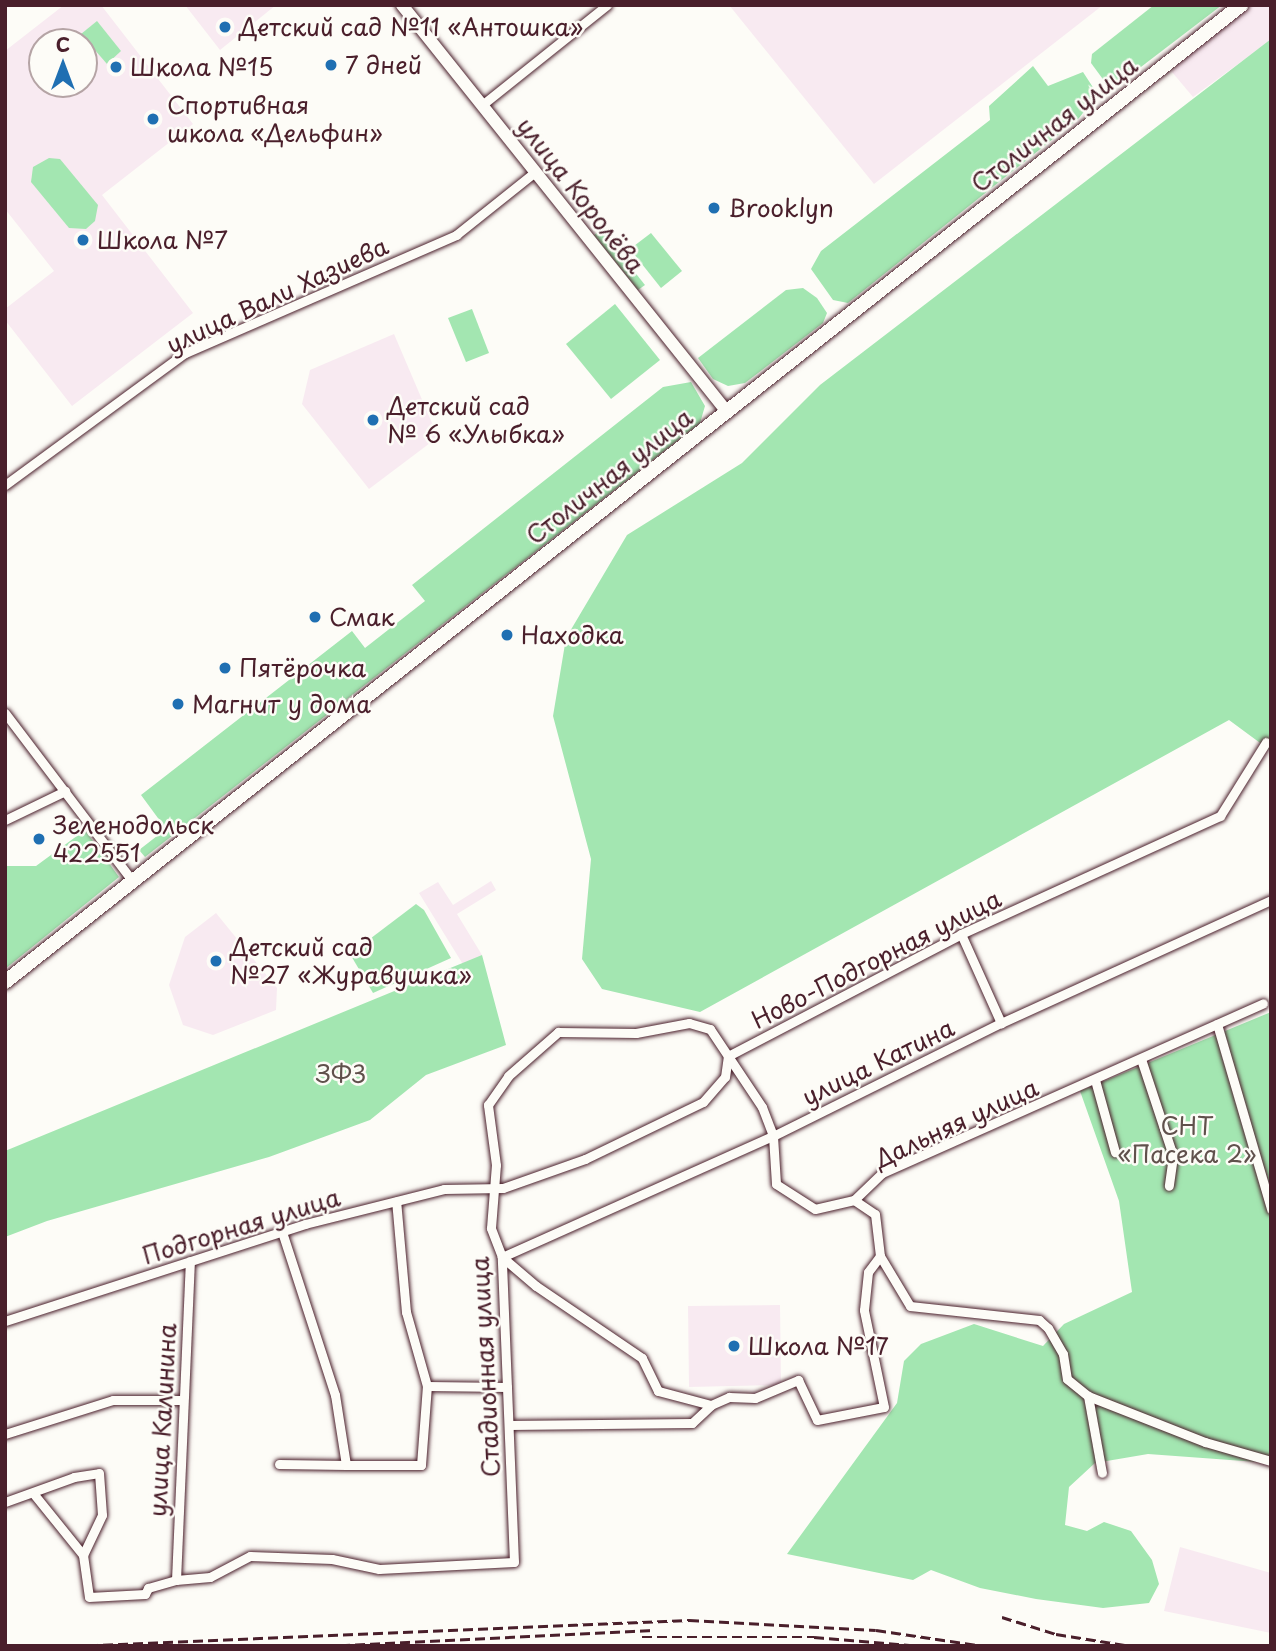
<!DOCTYPE html>
<html>
<head>
<meta charset="utf-8">
<style>
  body { margin:0 }
  #map { position:relative; width:1276px; height:1651px; overflow:hidden; background:#fdfcf7; font-family:"Playpen Sans",sans-serif }
  div>[style] { position:absolute }
  .built>* { inset:0; background:#f8eaf1 }
  .green>* { inset:0; background:#a3e6b1 }
  .roads { filter:drop-shadow(0 0 2px #4a1f2b) drop-shadow(0 0 2px #4a1f2b) }
  .street>* { height:9px; margin:-4.5px; padding:0 4.5px; transform-origin:4.5px; border-radius:4.5px; background:#fdfcf7 }
  .secondary>* { height:12px; margin:-6px; padding:0 6px; transform-origin:6px; border-radius:6px; background:#fdfcf7 }
  .primary>* { height:14px; margin:-7px; padding:0 7px; transform-origin:7px; border-radius:7px; background:#fdfcf7 }
  .rail>* { height:2.5px; margin-top:-1.25px; transform-origin:0; background:repeating-linear-gradient(90deg,#4a1f2b 0 10px,transparent 0 15px) }
  .dots>* { width:19px; height:19px; translate:-50% -50%; box-sizing:border-box; border:4px solid #fdfcf7; border-radius:50% }
  span { translate:-50% -50%; white-space:nowrap; text-align:center; line-height:1.15; -webkit-text-stroke:5px #fdfcf7; paint-order:stroke }
  .poi-label { font-size:24px; color:#4a1f2b }
  .left { translate:0 -50%; text-align:left }
  .street-label { font-size:24px; color:#4a1f2b }
  .park-label { font-size:24px; color:#60514c }
  .frame { position:absolute; inset:0; border:7px solid #4a1f2b; pointer-events:none }
  .north { position:absolute; left:28px; top:28px; width:70px; height:70px; box-sizing:border-box; background:#fdfcf7; border:2px solid #b5a4a5; border-radius:50%; rotate:0deg; font-size:19px; font-weight:700; line-height:28px; text-align:center; color:#4a1f2b }
  .north::after { content:''; display:block; margin:auto; width:24px; height:32px; background:#1f6fb2; clip-path:polygon(50% 0,100% 100%,50% 72%,0 100%) }
</style>
</head>
<body>
<div id="map">
  <div class="built">
    <i style="clip-path:polygon(evenodd,64px 5px,101px 5px,193px 124px,102px 195px,193px 313px,72px 406px,5px 320px,5px 309px,54px 271px,5px 209px,5px 51px,64px 5px,42px 42px,84px 42px,84px 84px,42px 84px,42px 42px)"></i>
    <i style="clip-path:polygon(185px 5px,276px 5px,220px 50px)"></i>
    <i style="clip-path:polygon(729px 5px,1103px 5px,874px 184px)"></i>
    <i style="clip-path:polygon(1252px 5px,1271px 5px,1271px 40px,1193px 97px,1172px 72px,1183px 58px)"></i>
    <i style="clip-path:polygon(394px 334px,438px 437px,369px 489px,302px 404px,310px 370px)"></i>
    <i style="clip-path:polygon(491px 881px,496px 890px,457px 914px,482px 955px,464px 966px,419px 893px,438px 882px,453px 905px)"></i>
    <i style="clip-path:polygon(216px 913px,277px 988px,276px 1010px,213px 1035px,183px 1025px,169px 985px,185px 937px)"></i>
    <i style="clip-path:polygon(780px 1305px,781px 1385px,689px 1387px,688px 1306px)"></i>
    <i style="clip-path:polygon(1180px 1547px,1271px 1573px,1271px 1633px,1164px 1611px)"></i>
  </div>
  <div class="green">
    <i style="clip-path:polygon(1154px 5px,1222px 5px,1120px 83px,1105px 82px,1091px 63px,1092px 54px)"></i>
    <i style="clip-path:polygon(97px 21px,121px 51px,107px 64px,81px 34px)"></i>
    <i style="clip-path:polygon(1271px 39px,1271px 751px,1229px 720px,700px 1012px,602px 989px,582px 959px,591px 859px,553px 716px,566px 638px,627px 535px,742px 463px,820px 385px)"></i>
    <i style="clip-path:polygon(1033px 66px,1048px 86px,1083px 72px,1096px 92px,1093px 100px,1079px 118px,848px 303px,833px 300px,811px 269px,821px 251px,990px 120px,989px 106px)"></i>
    <i style="clip-path:polygon(49px 158px,60px 159px,98px 205px,95px 221px,86px 229px,69px 228px,31px 182px,33px 167px)"></i>
    <i style="clip-path:polygon(601px 230px,645px 285px,638px 290px,594px 235px)"></i>
    <i style="clip-path:polygon(651px 233px,682px 271px,661px 288px,630px 249px)"></i>
    <i style="clip-path:polygon(803px 288px,817px 298px,827px 313px,823px 323px,745px 383px,728px 386px,713px 379px,698px 358px,786px 290px)"></i>
    <i style="clip-path:polygon(615px 304px,660px 360px,611px 399px,566px 344px)"></i>
    <i style="clip-path:polygon(472px 309px,489px 353px,466px 362px,448px 318px)"></i>
    <i style="clip-path:polygon(691px 382px,705px 406px,700px 423px,145px 857px,139px 850px,166px 829px,141px 795px,352px 631px,365px 648px,425px 601px,412px 585px,663px 387px)"></i>
    <i style="clip-path:polygon(85px 830px,119px 877px,5px 969px,5px 866px,36px 866px)"></i>
    <i style="clip-path:polygon(416px 904px,424px 910px,451px 958px,373px 993px,350px 954px)"></i>
    <i style="clip-path:polygon(482px 955px,506px 1045px,426px 1075px,370px 1120px,269px 1157px,47px 1221px,5px 1237px,5px 1151px)"></i>
    <i style="clip-path:polygon(1271px 1012px,1271px 1463px,1148px 1454px,1095px 1463px,1069px 1487px,1065px 1525px,1087px 1531px,1104px 1522px,1131px 1531px,1152px 1560px,1159px 1584px,1149px 1603px,1103px 1608px,1036px 1599px,980px 1588px,931px 1570px,913px 1580px,787px 1554px,897px 1403px,904px 1361px,921px 1344px,974px 1324px,1043px 1346px,1064px 1324px,1132px 1292px,1119px 1201px,1080px 1091px)"></i>
  </div>
  <div class="roads">
    <div class="street">
      <i style="left:482px;top:105px;width:160px;rotate:-38.7deg"></i>
      <i style="left:5px;top:485px;width:223px;rotate:-36.3deg"></i>
      <i style="left:185px;top:353px;width:296px;rotate:-23.5deg"></i>
      <i style="left:456px;top:235px;width:101px;rotate:-38.6deg"></i>
      <i style="left:5px;top:713px;width:208px;rotate:52.8deg"></i>
      <i style="left:5px;top:820px;width:67px;rotate:-25.8deg"></i>
      <i style="left:961px;top:934px;width:98px;rotate:65.8deg"></i>
      <i style="left:1217px;top:1024px;width:193px;rotate:73.7deg"></i>
      <i style="left:728px;top:1056px;width:263px;rotate:-27.6deg"></i>
      <i style="left:961px;top:934px;width:285px;rotate:-24.5deg"></i>
      <i style="left:1220px;top:816px;width:87px;rotate:-58.1deg"></i>
      <i style="left:1141px;top:1059px;width:102px;rotate:71.7deg"></i>
      <i style="left:1173px;top:1156px;width:30px;rotate:98deg"></i>
      <i style="left:1095px;top:1080px;width:75px;rotate:74.5deg"></i>
      <i style="left:854px;top:1200px;width:25px;rotate:34deg"></i>
      <i style="left:875px;top:1214px;width:42px;rotate:83.2deg"></i>
      <i style="left:5px;top:1321px;width:315px;rotate:-17.9deg"></i>
      <i style="left:305px;top:1224px;width:143px;rotate:-14.1deg"></i>
      <i style="left:444px;top:1189px;width:59px;rotate:-1deg"></i>
      <i style="left:503px;top:1188px;width:87px;rotate:-19.5deg"></i>
      <i style="left:585px;top:1159px;width:131px;rotate:-25.8deg"></i>
      <i style="left:703px;top:1102px;width:33px;rotate:-49deg"></i>
      <i style="left:725px;top:1077px;width:21px;rotate:-82deg"></i>
      <i style="left:427px;top:1386px;width:80px;rotate:0.7deg"></i>
      <i style="left:1088px;top:1396px;width:126px;rotate:21.5deg"></i>
      <i style="left:1205px;top:1442px;width:69px;rotate:16.1deg"></i>
      <i style="left:711px;top:1405px;width:55px;rotate:-165.2deg"></i>
      <i style="left:658px;top:1391px;width:37px;rotate:-116deg"></i>
      <i style="left:642px;top:1358px;width:128px;rotate:-145.8deg"></i>
      <i style="left:536px;top:1286px;width:45px;rotate:-139.5deg"></i>
      <i style="left:502px;top:1257px;width:297px;rotate:-24.1deg"></i>
      <i style="left:773px;top:1136px;width:254px;rotate:-26.4deg"></i>
      <i style="left:1001px;top:1023px;width:297px;rotate:-24.5deg"></i>
      <i style="left:509px;top:1425px;width:183px;rotate:-0.6deg"></i>
      <i style="left:692px;top:1423px;width:26px;rotate:-43deg"></i>
      <i style="left:711px;top:1405px;width:20px;rotate:-24deg"></i>
      <i style="left:729px;top:1397px;width:26px;rotate:2deg"></i>
      <i style="left:755px;top:1398px;width:47px;rotate:-22.7deg"></i>
      <i style="left:798px;top:1380px;width:44px;rotate:64.6deg"></i>
      <i style="left:817px;top:1420px;width:68px;rotate:-11deg"></i>
      <i style="left:884px;top:1407px;width:99px;rotate:-101.7deg"></i>
      <i style="left:864px;top:1310px;width:38px;rotate:-84deg"></i>
      <i style="left:868px;top:1272px;width:20px;rotate:-53deg"></i>
      <i style="left:880px;top:1256px;width:58px;rotate:59deg"></i>
      <i style="left:910px;top:1306px;width:130px;rotate:6.2deg"></i>
      <i style="left:1039px;top:1320px;width:12px;rotate:42deg"></i>
      <i style="left:1048px;top:1328px;width:30px;rotate:60deg"></i>
      <i style="left:1063px;top:1354px;width:25px;rotate:81deg"></i>
      <i style="left:1067px;top:1379px;width:27px;rotate:39deg"></i>
      <i style="left:1088px;top:1396px;width:78px;rotate:79.7deg"></i>
      <i style="left:5px;top:1434px;width:113px;rotate:-17.5deg"></i>
      <i style="left:113px;top:1400px;width:69px"></i>
      <i style="left:279px;top:1464px;width:67px;rotate:0.9deg"></i>
      <i style="left:346px;top:1465px;width:71px;rotate:-98.9deg"></i>
      <i style="left:335px;top:1395px;width:171px;rotate:-108deg"></i>
      <i style="left:346px;top:1465px;width:75px"></i>
      <i style="left:421px;top:1465px;width:79px;rotate:-85.7deg"></i>
      <i style="left:427px;top:1386px;width:77px;rotate:-105.8deg"></i>
      <i style="left:406px;top:1312px;width:111px;rotate:-95.1deg"></i>
      <i style="left:33px;top:1493px;width:80px;rotate:51.1deg"></i>
      <i style="left:83px;top:1555px;width:42px;rotate:81.9deg"></i>
      <i style="left:89px;top:1597px;width:56px;rotate:-3.1deg"></i>
      <i style="left:145px;top:1594px;width:7px;rotate:-63deg"></i>
      <i style="left:148px;top:1588px;width:29px;rotate:-16deg"></i>
      <i style="left:176px;top:1580px;width:34px;rotate:-5deg"></i>
      <i style="left:210px;top:1577px;width:45px;rotate:-27.7deg"></i>
      <i style="left:250px;top:1556px;width:82px;rotate:2.1deg"></i>
      <i style="left:332px;top:1559px;width:48px;rotate:12deg"></i>
      <i style="left:379px;top:1569px;width:135px;rotate:-3deg"></i>
      <i style="left:514px;top:1562px;width:305px;rotate:-92.3deg"></i>
      <i style="left:502px;top:1257px;width:31px;rotate:-111deg"></i>
      <i style="left:491px;top:1228px;width:63px;rotate:-85.5deg"></i>
      <i style="left:496px;top:1165px;width:61px;rotate:-97.6deg"></i>
      <i style="left:488px;top:1105px;width:35px;rotate:-55deg"></i>
      <i style="left:508px;top:1076px;width:67px;rotate:-41.3deg"></i>
      <i style="left:558px;top:1032px;width:78px;rotate:0.7deg"></i>
      <i style="left:636px;top:1033px;width:54px;rotate:-10.7deg"></i>
      <i style="left:689px;top:1023px;width:22px;rotate:16deg"></i>
      <i style="left:710px;top:1029px;width:94px;rotate:56.3deg"></i>
      <i style="left:762px;top:1107px;width:31px;rotate:69deg"></i>
      <i style="left:773px;top:1136px;width:48px;rotate:86.4deg"></i>
      <i style="left:776px;top:1184px;width:46px;rotate:32.7deg"></i>
      <i style="left:815px;top:1209px;width:40px;rotate:-13deg"></i>
      <i style="left:854px;top:1200px;width:39px;rotate:-44deg"></i>
      <i style="left:882px;top:1173px;width:417px;rotate:-24deg"></i>
      <i style="left:5px;top:1502px;width:73px;rotate:-19.9deg"></i>
      <i style="left:74px;top:1477px;width:25px;rotate:-9deg"></i>
      <i style="left:99px;top:1473px;width:42px;rotate:85.9deg"></i>
      <i style="left:102px;top:1515px;width:44px;rotate:115.4deg"></i>
      <i style="left:176px;top:1580px;width:319px;rotate:-87.5deg"></i>
    </div>
    <div class="secondary">
      <i style="left:402px;top:5px;width:521px;rotate:51.39deg"></i>
    </div>
    <div class="primary">
      <i style="left:5px;top:982px;width:1576px;rotate:-38.32deg"></i>
    </div>
  </div>
  <div class="rail">
    <i style="left:1002px;top:1617px;width:57px;rotate:17.5deg"></i>
    <i style="left:1056px;top:1634px;width:76px;rotate:9.1deg"></i>
    <i style="left:642px;top:1637px;width:172px"></i>
    <i style="left:814px;top:1637px;width:108px;rotate:4.8deg"></i>
    <i style="left:73px;top:1646px;width:617px;rotate:-2.42deg"></i>
    <i style="left:689px;top:1620px;width:187px;rotate:3.1deg"></i>
    <i style="left:876px;top:1630px;width:109px;rotate:8.4deg"></i>
    <i style="left:325px;top:1646px;width:329px;rotate:-2.8deg"></i>
  </div>
  <div class="dots">
    <i style="left:225px;top:27px;background:#1f6fb2"></i>
    <i style="left:331px;top:65px;background:#1f6fb2"></i>
    <i style="left:116px;top:67px;background:#1f6fb2"></i>
    <i style="left:153px;top:119px;background:#1f6fb2"></i>
    <i style="left:714px;top:208px;background:#1f6fb2"></i>
    <i style="left:83px;top:240px;background:#1f6fb2"></i>
    <i style="left:373px;top:420px;background:#1f6fb2"></i>
    <i style="left:315px;top:617px;background:#1f6fb2"></i>
    <i style="left:507px;top:635px;background:#1f6fb2"></i>
    <i style="left:225px;top:668px;background:#1f6fb2"></i>
    <i style="left:178px;top:704px;background:#1f6fb2"></i>
    <i style="left:39px;top:839px;background:#1f6fb2"></i>
    <i style="left:216px;top:961px;background:#1f6fb2"></i>
    <i style="left:734px;top:1346px;background:#1f6fb2"></i>
  </div>
  <div class="poi-label">
    <span class="left" style="left:239px;top:27px">Детский сад №11 «Антошка»</span>
    <span class="left" style="left:345px;top:65px">7 дней</span>
    <span class="left" style="left:130px;top:67px">Школа №15</span>
    <span class="left" style="left:167px;top:119px">Спортивная<br>школа «Дельфин»</span>
    <span class="left" style="left:728px;top:208px">Brooklyn</span>
    <span class="left" style="left:97px;top:240px">Школа №7</span>
    <span class="left" style="left:387px;top:420px">Детский сад<br>№ 6 «Улыбка»</span>
    <span class="left" style="left:329px;top:617px">Смак</span>
    <span class="left" style="left:521px;top:635px">Находка</span>
    <span class="left" style="left:239px;top:668px">Пятёрочка</span>
    <span class="left" style="left:192px;top:704px">Магнит у дома</span>
    <span class="left" style="left:53px;top:839px">Зеленодольск<br>422551</span>
    <span class="left" style="left:230px;top:961px">Детский сад<br>№27 «Журавушка»</span>
    <span class="left" style="left:748px;top:1346px">Школа №17</span>
  </div>
  <div class="street-label">
    <span style="left:1054px;top:124px;rotate:-38deg">Столичная улица</span>
    <span style="left:581px;top:195px;rotate:52deg">улица Королёва</span>
    <span style="left:277px;top:295px;rotate:-25deg">улица Вали Хазиева</span>
    <span style="left:609px;top:476px;rotate:-38deg">Столичная улица</span>
    <span style="left:876px;top:959px;rotate:-27deg">Ново-Подгорная улица</span>
    <span style="left:878px;top:1062px;rotate:-26deg">улица Катина</span>
    <span style="left:956px;top:1123px;rotate:-25deg">Дальняя улица</span>
    <span style="left:241px;top:1226px;rotate:-17deg">Подгорная улица</span>
    <span style="left:485px;top:1367px;rotate:-93deg">Стадионная улица</span>
    <span style="left:162px;top:1420px;rotate:-87deg">улица Калинина</span>
  </div>
  <div class="park-label">
    <span style="left:341px;top:1074px">ЗФЗ</span>
    <span style="left:1187px;top:1140px">СНТ<br>«Пасека 2»</span>
  </div>
  <div class="frame"></div>
  <div class="north">С</div>
</div>
</body>
</html>
